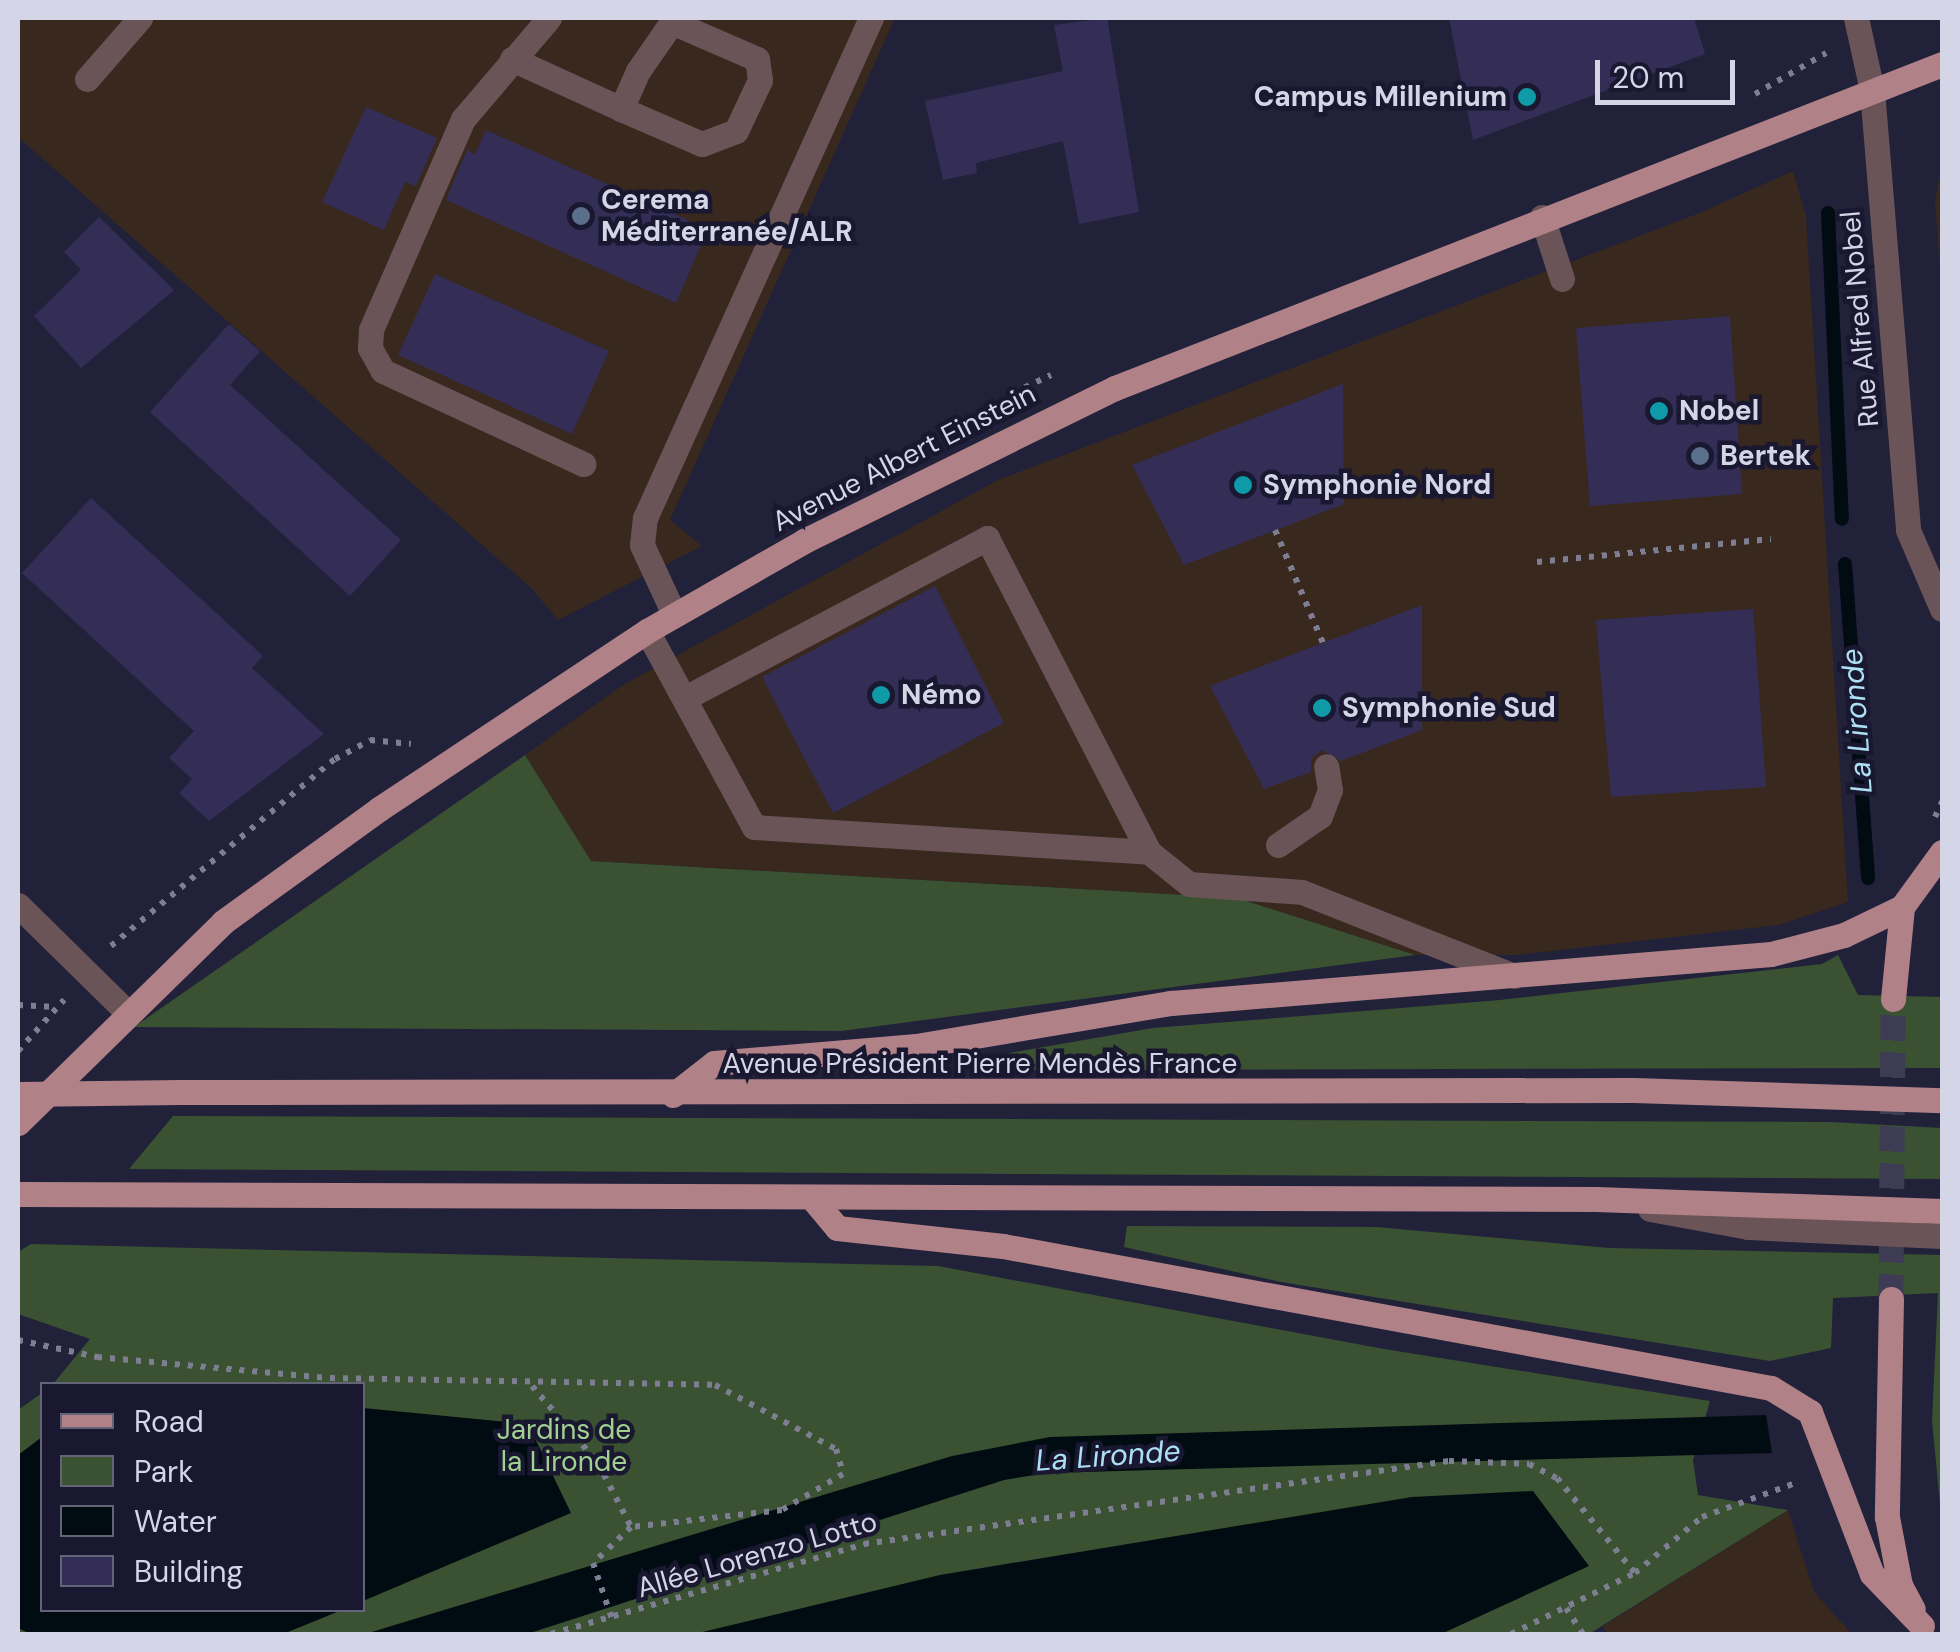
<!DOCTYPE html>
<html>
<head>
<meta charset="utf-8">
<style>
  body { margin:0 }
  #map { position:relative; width:1960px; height:1652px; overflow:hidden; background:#22213a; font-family:"DM Sans",sans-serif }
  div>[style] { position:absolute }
  .commercial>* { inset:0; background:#38281e }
  .green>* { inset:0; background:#3a5232 }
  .water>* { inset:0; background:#000c12 }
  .stream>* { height:14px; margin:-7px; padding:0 7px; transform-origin:7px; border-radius:7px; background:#000c12 }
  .building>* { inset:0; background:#342e56 }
  .major-tunnel>* { height:25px; margin-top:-12.5px; transform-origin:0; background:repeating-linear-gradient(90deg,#3d3c54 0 25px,transparent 0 37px) }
  .path>* { height:6px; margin-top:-3px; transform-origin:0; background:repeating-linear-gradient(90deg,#7e7e93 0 5px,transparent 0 13px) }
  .minor>* { height:25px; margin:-12.5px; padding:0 12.5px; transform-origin:12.5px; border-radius:12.5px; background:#6b5457 }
  .major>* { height:25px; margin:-12.5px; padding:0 12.5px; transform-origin:12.5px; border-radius:12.5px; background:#b18188 }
  .major-bridge>* { height:25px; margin:-12.5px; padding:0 12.5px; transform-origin:12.5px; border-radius:12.5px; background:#b18188 }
  .dots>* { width:28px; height:28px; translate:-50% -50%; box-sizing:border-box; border:5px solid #191830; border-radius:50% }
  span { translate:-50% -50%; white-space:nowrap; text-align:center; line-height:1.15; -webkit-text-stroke:9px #191830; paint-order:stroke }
  .poi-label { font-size:28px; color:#d4d5e6; font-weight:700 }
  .right { translate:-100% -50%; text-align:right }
  .left { translate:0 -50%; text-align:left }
  .street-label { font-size:28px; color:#d4d5e6 }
  .park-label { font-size:28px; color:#a1d091 }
  .water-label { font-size:30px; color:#ade0f5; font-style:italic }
  .frame { position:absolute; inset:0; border:20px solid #d4d5e6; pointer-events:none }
  .legend { position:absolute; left:40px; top:1382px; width:325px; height:230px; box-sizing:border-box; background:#191830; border:2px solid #646479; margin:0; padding:12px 18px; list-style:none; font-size:30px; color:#d4d5e6 }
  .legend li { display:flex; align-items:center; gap:20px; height:50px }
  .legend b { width:50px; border:2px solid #646479 }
  .scale { position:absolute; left:1595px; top:60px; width:140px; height:45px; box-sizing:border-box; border:5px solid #d4d5e6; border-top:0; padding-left:12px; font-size:30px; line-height:35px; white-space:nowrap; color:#d4d5e6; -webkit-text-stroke:8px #191830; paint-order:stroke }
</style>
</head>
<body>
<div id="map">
  <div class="commercial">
    <i style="clip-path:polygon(18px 18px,895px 18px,670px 520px,702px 546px,558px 620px,531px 588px,18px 137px)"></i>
    <i style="clip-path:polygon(1942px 159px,1942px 298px,1935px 202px)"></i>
    <i style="clip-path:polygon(1793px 171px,1806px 216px,1848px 902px,1779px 925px,1518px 955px,1415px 955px,1237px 898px,591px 861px,525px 755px,623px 685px,998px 480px,1702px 212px)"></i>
    <i style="clip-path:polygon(1788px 1510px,1814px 1592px,1852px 1634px,1609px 1634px,1602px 1627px)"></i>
  </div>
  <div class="green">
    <i style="clip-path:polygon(525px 755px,591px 861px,1237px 898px,1415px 955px,841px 1031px,134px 1027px)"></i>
    <i style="clip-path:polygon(1838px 955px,1858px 995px,1942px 997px,1942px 1068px,981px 1070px,980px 1058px,1153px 1028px,1500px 1000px,1822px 964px)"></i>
    <i style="clip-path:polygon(173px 1116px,1831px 1122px,1942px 1128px,1942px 1179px,129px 1169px)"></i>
    <i style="clip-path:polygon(1127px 1226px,1376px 1227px,1609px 1248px,1942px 1255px,1942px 1525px,1932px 1421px,1938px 1293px,1833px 1298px,1831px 1348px,1770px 1361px,1281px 1282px,1124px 1247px)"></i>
    <i style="clip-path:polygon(31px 1244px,938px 1266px,1384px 1349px,1710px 1401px,1693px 1460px,1698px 1495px,1788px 1510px,1589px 1634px,18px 1634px,18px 1410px,42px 1393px,42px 1610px,362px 1610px,362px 1384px,53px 1384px,90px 1339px,18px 1314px,18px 1252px)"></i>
  </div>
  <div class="water">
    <i style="clip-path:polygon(363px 1408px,528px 1424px,571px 1513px,363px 1601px)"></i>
    <i style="clip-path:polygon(1766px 1415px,1772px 1453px,1047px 1473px,1004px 1480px,527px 1634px,365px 1634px,952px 1456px,1050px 1437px)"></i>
    <i style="clip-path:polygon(42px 1437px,42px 1610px,342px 1610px,283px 1634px,31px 1634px,18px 1628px,18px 1455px)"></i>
    <i style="clip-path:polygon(1533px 1491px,1589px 1566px,1441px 1634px,694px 1634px,940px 1575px,1412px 1497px)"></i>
  </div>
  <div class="stream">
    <i style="left:1828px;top:213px;width:306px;rotate:87.4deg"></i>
    <i style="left:1845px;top:564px;width:315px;rotate:85.8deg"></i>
  </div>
  <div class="building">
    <i style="clip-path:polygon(1107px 18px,1139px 212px,1079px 224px,1063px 141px,976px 163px,977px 173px,943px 180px,925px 101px,1063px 71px,1054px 25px)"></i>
    <i style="clip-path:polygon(1449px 18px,1694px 18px,1705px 54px,1473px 140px)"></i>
    <i style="clip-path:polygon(366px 107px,437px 138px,416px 186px,405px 182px,384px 230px,322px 202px)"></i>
    <i style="clip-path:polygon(486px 130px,708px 229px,676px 303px,446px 200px,467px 150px,475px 154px)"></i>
    <i style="clip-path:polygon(99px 217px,174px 290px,81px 368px,34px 316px,81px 270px,64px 252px)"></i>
    <i style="clip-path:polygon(435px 274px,609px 351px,572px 434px,398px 355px)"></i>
    <i style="clip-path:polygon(1730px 316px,1742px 494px,1590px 506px,1576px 328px)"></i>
    <i style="clip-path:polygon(229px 324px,260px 351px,230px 385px,401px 540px,350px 596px,150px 412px)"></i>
    <i style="clip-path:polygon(1343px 384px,1344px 504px,1184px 565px,1132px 465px)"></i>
    <i style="clip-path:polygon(91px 498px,263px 656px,252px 668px,324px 734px,209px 821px,179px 793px,192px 779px,169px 758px,194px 731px,22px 573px)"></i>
    <i style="clip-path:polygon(935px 586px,1004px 723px,833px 813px,762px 677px)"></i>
    <i style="clip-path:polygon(1422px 605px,1422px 730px,1341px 761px,1322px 750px,1311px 759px,1311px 772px,1264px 789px,1210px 686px)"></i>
    <i style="clip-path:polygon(1753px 609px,1766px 787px,1611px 797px,1596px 620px)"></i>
  </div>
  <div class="major-tunnel">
    <i style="left:1891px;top:1299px;width:300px;rotate:-89.6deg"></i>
  </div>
  <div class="path">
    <i style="left:1755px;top:94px;width:82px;rotate:-30deg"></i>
    <i style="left:1013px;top:393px;width:42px;rotate:-25.3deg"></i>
    <i style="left:1275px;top:530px;width:123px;rotate:67deg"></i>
    <i style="left:1537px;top:562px;width:235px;rotate:-5.6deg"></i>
    <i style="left:1935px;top:817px;width:17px;rotate:-65deg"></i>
    <i style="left:111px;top:946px;width:292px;rotate:-39.9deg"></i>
    <i style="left:335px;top:759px;width:40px;rotate:-28deg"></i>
    <i style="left:370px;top:740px;width:41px;rotate:5.6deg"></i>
    <i style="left:18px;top:1005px;width:37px;rotate:3deg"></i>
    <i style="left:18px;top:1051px;width:69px;rotate:-48deg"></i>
    <i style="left:18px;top:1340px;width:81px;rotate:12.1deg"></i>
    <i style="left:97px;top:1357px;width:234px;rotate:5.2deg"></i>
    <i style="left:330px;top:1378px;width:385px;rotate:1deg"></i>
    <i style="left:715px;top:1385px;width:137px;rotate:27.9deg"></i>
    <i style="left:836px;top:1449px;width:26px;rotate:74deg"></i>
    <i style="left:843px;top:1474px;width:71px;rotate:149.5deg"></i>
    <i style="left:782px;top:1510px;width:152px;rotate:173.6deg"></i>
    <i style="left:631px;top:1527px;width:52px;rotate:136.5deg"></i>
    <i style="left:593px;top:1563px;width:59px;rotate:71.3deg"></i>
    <i style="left:532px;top:1386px;width:101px;rotate:49.4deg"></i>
    <i style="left:598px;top:1463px;width:72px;rotate:62.7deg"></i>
    <i style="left:1566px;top:1608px;width:31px;rotate:57deg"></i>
    <i style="left:551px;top:1634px;width:326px;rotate:-16deg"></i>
    <i style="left:864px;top:1544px;width:591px;rotate:-8.08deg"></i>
    <i style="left:1449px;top:1461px;width:80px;rotate:2.1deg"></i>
    <i style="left:1529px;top:1464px;width:31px;rotate:27deg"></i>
    <i style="left:1557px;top:1478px;width:123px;rotate:50.6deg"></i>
    <i style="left:1635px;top:1573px;width:87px;rotate:-39.9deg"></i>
    <i style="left:1702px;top:1517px;width:102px;rotate:-20deg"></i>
    <i style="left:1511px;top:1634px;width:138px;rotate:-26.2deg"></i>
  </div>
  <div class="minor">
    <i style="left:549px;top:18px;width:133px;rotate:130.4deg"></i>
    <i style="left:463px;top:119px;width:230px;rotate:113.6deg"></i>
    <i style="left:371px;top:330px;width:18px;rotate:93deg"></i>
    <i style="left:370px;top:348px;width:26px;rotate:61deg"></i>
    <i style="left:383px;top:371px;width:221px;rotate:24.9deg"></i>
    <i style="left:1856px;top:18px;width:74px;rotate:77.5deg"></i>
    <i style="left:1872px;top:90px;width:441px;rotate:85.3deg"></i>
    <i style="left:1908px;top:530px;width:86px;rotate:66.7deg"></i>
    <i style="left:512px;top:59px;width:120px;rotate:24.6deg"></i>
    <i style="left:621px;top:109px;width:88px;rotate:23.4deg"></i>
    <i style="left:702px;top:144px;width:36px;rotate:-21deg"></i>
    <i style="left:736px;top:131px;width:56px;rotate:-64.8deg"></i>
    <i style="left:760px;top:80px;width:21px;rotate:-98deg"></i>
    <i style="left:757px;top:59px;width:93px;rotate:-156.5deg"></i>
    <i style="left:672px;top:22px;width:60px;rotate:124.8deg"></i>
    <i style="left:638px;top:71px;width:42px;rotate:114.1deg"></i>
    <i style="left:87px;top:79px;width:81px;rotate:-49deg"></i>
    <i style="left:1542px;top:217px;width:65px;rotate:72.1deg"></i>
    <i style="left:674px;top:614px;width:76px;rotate:-114.9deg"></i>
    <i style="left:642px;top:545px;width:27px;rotate:-84deg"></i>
    <i style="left:645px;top:518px;width:549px;rotate:-65.68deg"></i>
    <i style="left:647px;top:631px;width:223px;rotate:61.4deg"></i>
    <i style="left:754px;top:827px;width:396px;rotate:3.6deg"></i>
    <i style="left:685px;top:698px;width:342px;rotate:-27.9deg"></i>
    <i style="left:987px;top:538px;width:353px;rotate:62.7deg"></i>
    <i style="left:1149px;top:852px;width:51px;rotate:38.7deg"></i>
    <i style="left:1189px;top:884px;width:113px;rotate:4deg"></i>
    <i style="left:1302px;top:892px;width:228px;rotate:21.6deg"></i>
    <i style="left:1278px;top:845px;width:51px;rotate:-34.6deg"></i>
    <i style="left:1320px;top:816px;width:28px;rotate:-69deg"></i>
    <i style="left:1330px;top:790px;width:24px;rotate:-99deg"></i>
    <i style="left:18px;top:905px;width:151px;rotate:44.5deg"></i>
    <i style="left:1650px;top:1209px;width:100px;rotate:10.4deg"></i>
    <i style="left:1748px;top:1227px;width:194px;rotate:2.7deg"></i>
  </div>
  <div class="major">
    <i style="left:1893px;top:999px;width:92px;rotate:-84.4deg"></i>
    <i style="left:1902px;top:907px;width:68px;rotate:-54deg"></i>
    <i style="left:181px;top:1092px;width:1453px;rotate:-0.08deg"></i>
    <i style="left:1634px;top:1090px;width:308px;rotate:1.9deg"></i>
    <i style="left:673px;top:1095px;width:52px;rotate:-38deg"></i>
    <i style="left:714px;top:1063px;width:203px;rotate:-4.8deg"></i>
    <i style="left:916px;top:1046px;width:259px;rotate:-9.6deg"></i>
    <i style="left:1171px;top:1003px;width:602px;rotate:-4.67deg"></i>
    <i style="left:1771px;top:954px;width:75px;rotate:-14.6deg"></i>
    <i style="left:1844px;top:935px;width:64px;rotate:-25.8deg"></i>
    <i style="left:18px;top:1123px;width:287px;rotate:-44.4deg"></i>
    <i style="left:223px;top:922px;width:193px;rotate:-35.9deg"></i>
    <i style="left:379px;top:809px;width:322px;rotate:-33.6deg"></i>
    <i style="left:647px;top:631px;width:181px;rotate:-29.8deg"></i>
    <i style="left:804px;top:541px;width:347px;rotate:-26.2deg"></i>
    <i style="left:1115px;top:388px;width:888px;rotate:-21.39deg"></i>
    <i style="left:18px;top:1194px;width:1578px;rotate:0.18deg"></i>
    <i style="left:1596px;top:1199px;width:346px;rotate:2deg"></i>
    <i style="left:812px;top:1198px;width:39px;rotate:50deg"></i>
    <i style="left:837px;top:1228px;width:167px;rotate:6.2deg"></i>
    <i style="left:1003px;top:1246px;width:781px;rotate:10.48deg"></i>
    <i style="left:1771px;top:1388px;width:46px;rotate:31.6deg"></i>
    <i style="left:1810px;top:1412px;width:173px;rotate:69.1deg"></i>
    <i style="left:1872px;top:1574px;width:72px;rotate:46.1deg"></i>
    <i style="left:1891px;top:1299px;width:218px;rotate:91.1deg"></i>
    <i style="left:1887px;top:1517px;width:69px;rotate:79.2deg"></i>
    <i style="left:1900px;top:1585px;width:27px;rotate:62deg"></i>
  </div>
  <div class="major-bridge">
    <i style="left:18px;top:1094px;width:163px;rotate:-0.7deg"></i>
  </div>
  <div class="dots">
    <i style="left:1527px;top:97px;background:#0f9aa8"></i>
    <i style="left:581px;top:216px;background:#5c6f8a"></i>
    <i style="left:1659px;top:411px;background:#0f9aa8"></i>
    <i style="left:1700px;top:456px;background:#5c6f8a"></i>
    <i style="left:1243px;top:485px;background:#0f9aa8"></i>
    <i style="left:881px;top:695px;background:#0f9aa8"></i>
    <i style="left:1322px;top:708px;background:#0f9aa8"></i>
  </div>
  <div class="poi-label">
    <span class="right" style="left:1507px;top:97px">Campus Millenium</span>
    <span class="left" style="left:601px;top:216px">Cerema<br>Méditerranée/ALR</span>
    <span class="left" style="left:1679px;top:411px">Nobel</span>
    <span class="left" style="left:1720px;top:456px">Bertek</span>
    <span class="left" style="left:1263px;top:485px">Symphonie Nord</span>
    <span class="left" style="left:901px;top:695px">Némo</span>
    <span class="left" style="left:1342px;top:708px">Symphonie Sud</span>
  </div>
  <div class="street-label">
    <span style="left:1860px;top:319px;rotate:-95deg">Rue Alfred Nobel</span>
    <span style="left:904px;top:458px;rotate:-27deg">Avenue Albert Einstein</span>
    <span style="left:980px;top:1064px">Avenue Président Pierre Mendès France</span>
    <span style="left:757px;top:1555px;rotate:-16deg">Allée Lorenzo Lotto</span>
  </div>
  <div class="park-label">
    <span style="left:564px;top:1446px">Jardins de<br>la Lironde</span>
  </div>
  <div class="water-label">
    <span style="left:1857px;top:721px;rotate:-94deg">La Lironde</span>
    <span style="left:1108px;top:1456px;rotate:-4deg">La Lironde</span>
  </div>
  <div class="frame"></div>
  <ul class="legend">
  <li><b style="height:12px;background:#b18188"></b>Road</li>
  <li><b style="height:28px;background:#3a5232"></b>Park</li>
  <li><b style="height:28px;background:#000c12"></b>Water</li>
  <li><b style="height:28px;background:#342e56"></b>Building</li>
  </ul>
  <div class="scale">20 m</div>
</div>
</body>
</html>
